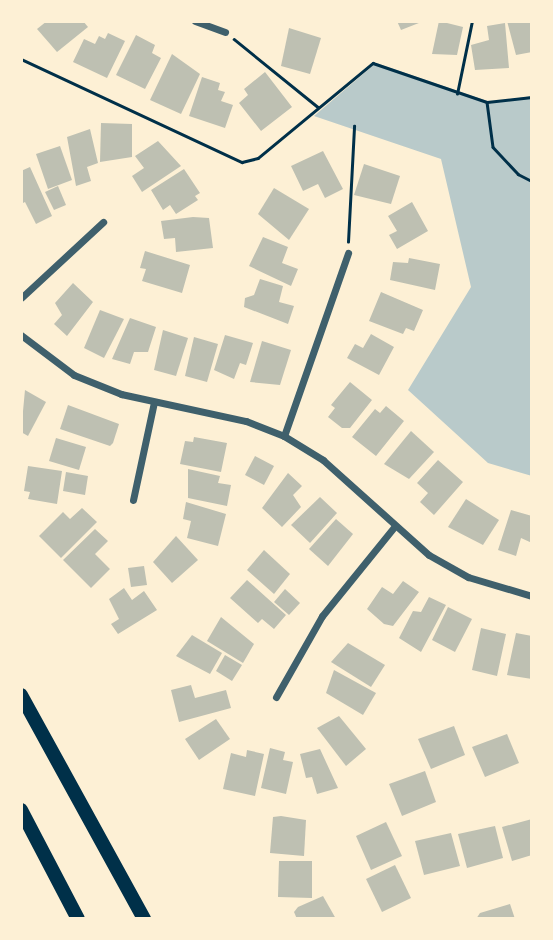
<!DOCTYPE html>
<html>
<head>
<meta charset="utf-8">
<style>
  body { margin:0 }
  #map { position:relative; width:553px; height:940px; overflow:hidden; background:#fdf0d5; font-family:"Roboto Serif",serif }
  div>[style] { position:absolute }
  .green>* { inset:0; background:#b9caca }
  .building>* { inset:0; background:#bec0b2 }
  .path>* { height:2.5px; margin:-1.25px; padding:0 1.25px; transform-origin:1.25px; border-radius:1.25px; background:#003049 }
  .minor>* { height:7px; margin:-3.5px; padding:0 3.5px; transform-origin:3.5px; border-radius:3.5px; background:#3f606c }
  .secondary>* { height:14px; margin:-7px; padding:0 7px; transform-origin:7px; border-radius:7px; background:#003049 }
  span { translate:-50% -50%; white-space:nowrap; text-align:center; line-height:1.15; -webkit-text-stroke:7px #fdf0d5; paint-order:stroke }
  .frame { position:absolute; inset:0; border:23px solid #fdf0d5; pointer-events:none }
</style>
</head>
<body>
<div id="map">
  <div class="green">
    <i style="clip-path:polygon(376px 63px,490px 102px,532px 96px,532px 476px,488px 463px,408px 390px,471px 287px,441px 159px,314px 116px)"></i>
  </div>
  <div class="building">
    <i style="clip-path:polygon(47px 21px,83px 21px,88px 27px,57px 52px,37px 29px)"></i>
    <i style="clip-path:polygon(397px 21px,424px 21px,401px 30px)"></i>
    <i style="clip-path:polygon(439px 21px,463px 27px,457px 55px,432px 54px)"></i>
    <i style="clip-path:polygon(507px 21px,532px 21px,532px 52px,516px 55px)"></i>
    <i style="clip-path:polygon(505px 23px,509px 68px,475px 70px,471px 45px,489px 40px,487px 26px)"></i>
    <i style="clip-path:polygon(289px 28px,321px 38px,310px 74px,281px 66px)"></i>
    <i style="clip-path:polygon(108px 33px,125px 41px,107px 78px,73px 62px,84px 39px,95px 44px,99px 36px,105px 39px)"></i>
    <i style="clip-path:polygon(136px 35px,155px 45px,152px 53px,161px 58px,145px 89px,116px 75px)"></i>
    <i style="clip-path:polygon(172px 54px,200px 74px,181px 114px,150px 100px)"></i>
    <i style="clip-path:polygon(265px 72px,292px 107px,261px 131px,239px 103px,248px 95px,244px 89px)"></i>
    <i style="clip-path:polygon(202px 77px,220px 83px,218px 90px,225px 92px,221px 101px,233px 105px,225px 128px,189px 116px)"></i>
    <i style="clip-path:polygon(101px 123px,132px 124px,132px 157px,100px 162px)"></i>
    <i style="clip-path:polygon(90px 129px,98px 163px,87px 167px,91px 181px,76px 186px,67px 137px)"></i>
    <i style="clip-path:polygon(158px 141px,181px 166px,142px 192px,132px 176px,144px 168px,135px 156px)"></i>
    <i style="clip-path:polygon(60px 146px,72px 180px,48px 189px,36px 154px)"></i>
    <i style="clip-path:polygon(323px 151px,343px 189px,325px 198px,318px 184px,303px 191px,291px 166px)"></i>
    <i style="clip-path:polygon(364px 164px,400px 176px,391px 204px,354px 195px)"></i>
    <i style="clip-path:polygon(30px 167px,52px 216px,36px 224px,25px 202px,21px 204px,21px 171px)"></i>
    <i style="clip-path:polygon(184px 169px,200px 193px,195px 196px,198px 200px,176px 214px,170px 205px,163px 210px,151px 190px)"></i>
    <i style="clip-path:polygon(58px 186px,66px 205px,54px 210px,45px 192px)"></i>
    <i style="clip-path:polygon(274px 188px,309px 209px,289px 240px,258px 214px)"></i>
    <i style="clip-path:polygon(412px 202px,428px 231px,397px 249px,389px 235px,397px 231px,388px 216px)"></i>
    <i style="clip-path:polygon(193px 217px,209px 218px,213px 248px,176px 252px,175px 238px,164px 239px,161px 221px)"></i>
    <i style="clip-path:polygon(263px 237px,288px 247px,282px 263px,298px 269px,291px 286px,249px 266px)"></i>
    <i style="clip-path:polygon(145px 251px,190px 265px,182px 293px,142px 281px,146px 269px,140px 268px)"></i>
    <i style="clip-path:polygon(409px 258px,440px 264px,435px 290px,390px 280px,393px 262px,408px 263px)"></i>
    <i style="clip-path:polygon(260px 279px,283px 286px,279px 302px,294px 306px,288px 324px,244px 307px,245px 298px,254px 295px)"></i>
    <i style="clip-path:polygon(73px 283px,93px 302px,67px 336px,54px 324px,62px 315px,55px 303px)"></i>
    <i style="clip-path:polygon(381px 292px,423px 310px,414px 331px,406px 328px,403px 334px,369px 321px)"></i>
    <i style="clip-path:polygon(100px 310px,124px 319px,104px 358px,84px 348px)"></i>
    <i style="clip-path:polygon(130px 318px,156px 327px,148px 352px,134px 352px,130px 364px,112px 359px)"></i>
    <i style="clip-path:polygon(163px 330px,188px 338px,176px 376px,154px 370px)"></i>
    <i style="clip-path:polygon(371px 334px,394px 347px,379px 375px,347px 358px,355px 344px,363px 348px)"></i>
    <i style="clip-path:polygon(225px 335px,253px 343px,246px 365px,240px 363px,234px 379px,214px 370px)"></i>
    <i style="clip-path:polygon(194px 337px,218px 344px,207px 382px,185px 376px)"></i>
    <i style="clip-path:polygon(262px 341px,291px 350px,280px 385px,250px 382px)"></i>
    <i style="clip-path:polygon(350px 382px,372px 400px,350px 428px,342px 428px,328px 417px,335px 408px,331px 405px)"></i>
    <i style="clip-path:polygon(25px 390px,46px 402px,28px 436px,21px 432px)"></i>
    <i style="clip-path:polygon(68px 405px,119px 424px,113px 443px,110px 446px,60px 429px)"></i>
    <i style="clip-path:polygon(386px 406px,404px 421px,376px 456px,352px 437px,375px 409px,380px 413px)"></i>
    <i style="clip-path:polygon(411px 431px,434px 452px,409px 479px,384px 464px)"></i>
    <i style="clip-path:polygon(194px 437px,227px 443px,221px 472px,180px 464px,185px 441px,193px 442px)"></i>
    <i style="clip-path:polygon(56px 438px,86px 447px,79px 470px,49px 461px)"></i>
    <i style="clip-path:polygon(255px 456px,274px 466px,264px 485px,245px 475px)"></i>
    <i style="clip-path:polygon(438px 460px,463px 482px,434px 515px,420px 502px,428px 493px,417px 483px)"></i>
    <i style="clip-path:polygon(28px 466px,62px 471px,57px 504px,28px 499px,30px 492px,24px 491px)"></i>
    <i style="clip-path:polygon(188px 469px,220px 476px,218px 483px,231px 485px,227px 506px,188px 498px)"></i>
    <i style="clip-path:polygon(66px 472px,88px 476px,85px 495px,63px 491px)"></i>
    <i style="clip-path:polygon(288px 473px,302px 486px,293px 495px,301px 507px,282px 527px,262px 508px)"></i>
    <i style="clip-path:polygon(320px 497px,337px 513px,310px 543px,291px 525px)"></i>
    <i style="clip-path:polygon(466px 499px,499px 520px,483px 545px,448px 527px)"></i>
    <i style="clip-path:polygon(186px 502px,226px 514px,218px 546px,187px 538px,191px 521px,183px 519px)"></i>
    <i style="clip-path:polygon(82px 508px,97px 522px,61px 558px,39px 536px,63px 512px,70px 519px)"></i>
    <i style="clip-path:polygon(511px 510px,532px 516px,532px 543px,521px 538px,516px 556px,498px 550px)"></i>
    <i style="clip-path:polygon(336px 519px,353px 534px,328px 566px,309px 549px)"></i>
    <i style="clip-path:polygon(95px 529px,108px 541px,95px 554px,110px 569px,91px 588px,63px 560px)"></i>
    <i style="clip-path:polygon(176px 536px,198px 560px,172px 583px,153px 562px)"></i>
    <i style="clip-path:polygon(264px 550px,290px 574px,274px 594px,247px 570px)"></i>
    <i style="clip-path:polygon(144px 566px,147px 585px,131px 587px,128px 568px)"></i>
    <i style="clip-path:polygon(247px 580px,286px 615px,274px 629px,262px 619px,258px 623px,230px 598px)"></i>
    <i style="clip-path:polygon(403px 581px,419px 592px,393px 626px,384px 624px,367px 609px,382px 587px,393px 594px)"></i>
    <i style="clip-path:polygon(124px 588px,132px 600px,144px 591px,157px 610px,118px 634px,111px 624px,119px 619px,109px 599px)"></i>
    <i style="clip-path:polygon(285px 589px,300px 603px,289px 615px,274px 602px)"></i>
    <i style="clip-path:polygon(429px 597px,446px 605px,421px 652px,399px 638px,413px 611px,421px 612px)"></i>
    <i style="clip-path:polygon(448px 607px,472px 619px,455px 652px,432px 640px)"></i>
    <i style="clip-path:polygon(221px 617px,254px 644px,243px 663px,207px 641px)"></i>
    <i style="clip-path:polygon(481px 628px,506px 634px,497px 676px,472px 670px)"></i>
    <i style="clip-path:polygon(516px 633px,532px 636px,532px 679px,507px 675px)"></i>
    <i style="clip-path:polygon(192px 635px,222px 653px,210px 674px,176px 656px)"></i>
    <i style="clip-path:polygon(348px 643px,385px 665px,371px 687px,331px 662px)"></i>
    <i style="clip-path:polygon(225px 655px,242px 665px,232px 681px,216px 671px)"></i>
    <i style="clip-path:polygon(334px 670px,376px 693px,363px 715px,326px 693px)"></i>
    <i style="clip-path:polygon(191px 685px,195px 698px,226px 690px,231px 708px,179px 722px,171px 690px)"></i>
    <i style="clip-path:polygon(339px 716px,366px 749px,346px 766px,317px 728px)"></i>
    <i style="clip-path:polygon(216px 719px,230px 739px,199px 760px,185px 739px)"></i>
    <i style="clip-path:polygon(454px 726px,465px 755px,431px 769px,418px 739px)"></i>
    <i style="clip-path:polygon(507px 734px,519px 763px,485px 777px,472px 747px)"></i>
    <i style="clip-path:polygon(270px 748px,285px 752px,283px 760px,293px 762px,286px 794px,261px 788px)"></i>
    <i style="clip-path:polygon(320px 749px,338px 788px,317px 794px,312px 777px,306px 778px,300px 754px)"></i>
    <i style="clip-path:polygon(247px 750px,264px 754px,255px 796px,223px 789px,231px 753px,246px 757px)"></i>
    <i style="clip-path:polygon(425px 771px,436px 802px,402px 816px,389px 784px)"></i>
    <i style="clip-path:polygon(281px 816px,306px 820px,304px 856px,270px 853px,273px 817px)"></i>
    <i style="clip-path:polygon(532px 819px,532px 855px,512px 861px,502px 827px)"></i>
    <i style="clip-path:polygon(386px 822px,402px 856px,371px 870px,356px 836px)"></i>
    <i style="clip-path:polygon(495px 826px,503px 858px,467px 868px,458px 834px)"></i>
    <i style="clip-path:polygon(451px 833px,460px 866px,424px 875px,415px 841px)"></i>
    <i style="clip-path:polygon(279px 861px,312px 861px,312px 898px,278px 897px)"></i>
    <i style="clip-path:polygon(395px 865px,411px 898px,382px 912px,366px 879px)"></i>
    <i style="clip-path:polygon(323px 896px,336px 919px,297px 919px,294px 912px,298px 907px)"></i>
    <i style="clip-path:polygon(510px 904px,515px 919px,476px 919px,480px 913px)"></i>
  </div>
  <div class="path">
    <i style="left:234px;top:39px;width:108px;rotate:39deg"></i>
    <i style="left:21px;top:59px;width:244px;rotate:25deg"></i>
    <i style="left:242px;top:162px;width:16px;rotate:-14deg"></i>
    <i style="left:258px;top:158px;width:149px;rotate:-39.6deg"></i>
    <i style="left:373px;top:63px;width:120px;rotate:18.9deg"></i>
    <i style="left:487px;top:102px;width:45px;rotate:-6.3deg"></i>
    <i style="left:457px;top:94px;width:75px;rotate:-78.4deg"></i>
    <i style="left:487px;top:102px;width:45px;rotate:82.4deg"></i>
    <i style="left:493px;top:147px;width:37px;rotate:47deg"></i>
    <i style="left:518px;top:174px;width:16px;rotate:27deg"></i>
    <i style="left:348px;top:242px;width:116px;rotate:-87deg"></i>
  </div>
  <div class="minor">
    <i style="left:195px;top:21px;width:32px;rotate:20deg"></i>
    <i style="left:21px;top:298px;width:112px;rotate:-42.8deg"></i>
    <i style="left:21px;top:335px;width:66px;rotate:37deg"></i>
    <i style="left:74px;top:375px;width:51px;rotate:22deg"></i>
    <i style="left:121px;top:394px;width:128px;rotate:12.2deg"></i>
    <i style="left:246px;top:421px;width:41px;rotate:21.5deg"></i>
    <i style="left:284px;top:436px;width:46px;rotate:31.6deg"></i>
    <i style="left:323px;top:460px;width:142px;rotate:41.9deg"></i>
    <i style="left:429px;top:555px;width:45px;rotate:29.4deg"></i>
    <i style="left:468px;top:577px;width:67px;rotate:16.5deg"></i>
    <i style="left:284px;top:436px;width:194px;rotate:-70.7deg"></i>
    <i style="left:133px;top:500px;width:100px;rotate:-77.9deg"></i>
    <i style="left:276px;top:697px;width:93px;rotate:-60.4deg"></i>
    <i style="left:322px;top:616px;width:116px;rotate:-51deg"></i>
  </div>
  <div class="secondary">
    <i style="left:21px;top:695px;width:256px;rotate:61.2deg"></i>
    <i style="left:21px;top:810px;width:123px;rotate:62.4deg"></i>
  </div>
  <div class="frame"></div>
</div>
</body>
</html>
